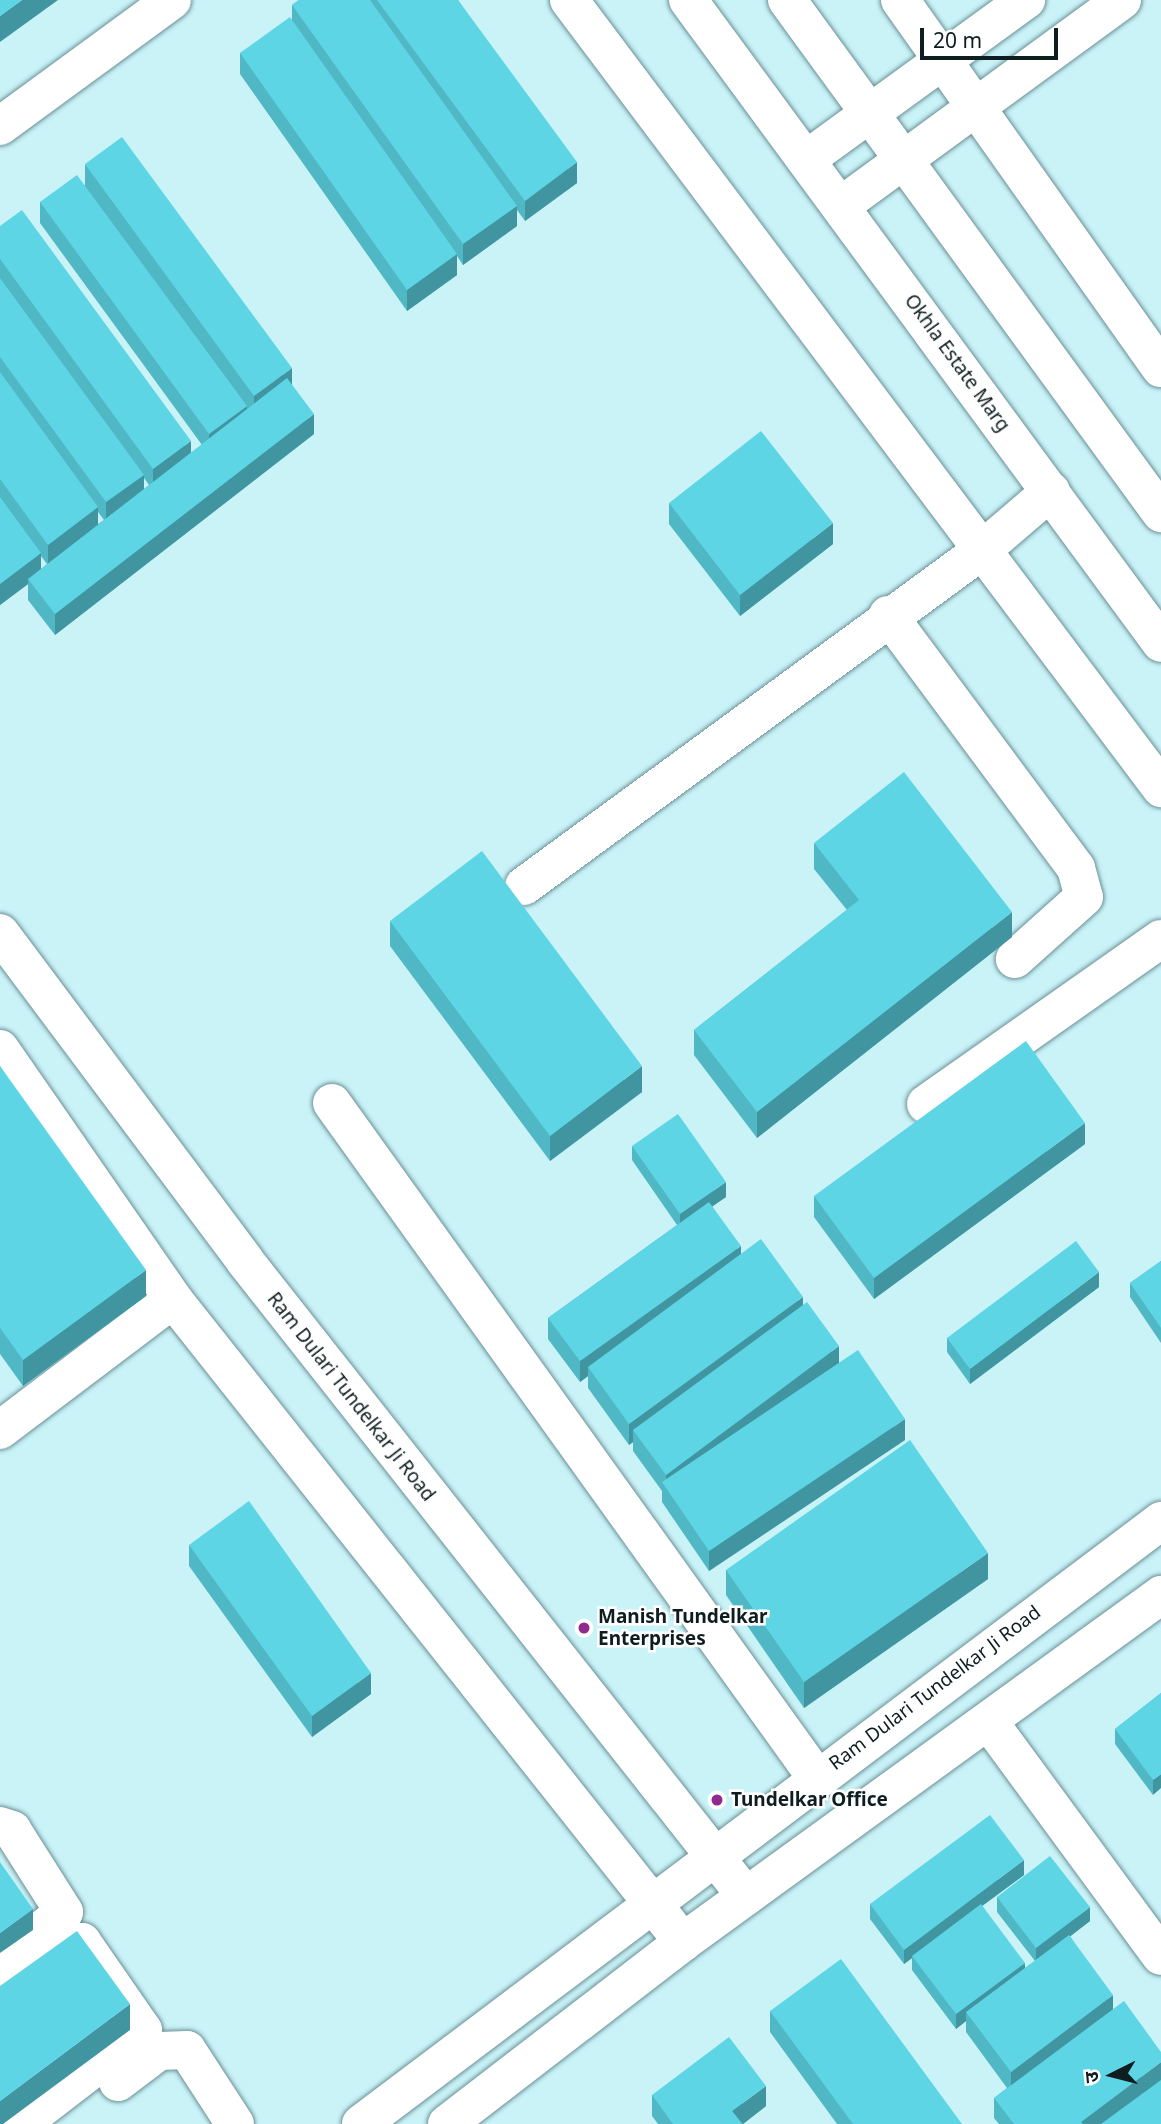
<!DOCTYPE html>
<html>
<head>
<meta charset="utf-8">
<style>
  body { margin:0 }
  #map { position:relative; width:1161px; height:2124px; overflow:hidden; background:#caf3f8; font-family:"Noto Sans","Noto Sans Devanagari",sans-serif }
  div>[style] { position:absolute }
  .roads { filter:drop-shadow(0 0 2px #6a9095) drop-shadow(0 0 2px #6a9095) }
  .minor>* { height:38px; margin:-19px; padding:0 19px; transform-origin:19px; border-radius:19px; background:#fff }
  .major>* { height:38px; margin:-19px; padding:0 19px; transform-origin:19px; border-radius:19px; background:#fff }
  .wall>* { inset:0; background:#50b7c4 }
  .shaded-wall>* { inset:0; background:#4195a0 }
  .building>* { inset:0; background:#5dd5e4 }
  .dots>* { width:19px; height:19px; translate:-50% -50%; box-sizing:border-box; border:4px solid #fff; border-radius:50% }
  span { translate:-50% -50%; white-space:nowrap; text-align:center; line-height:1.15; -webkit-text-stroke:5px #fff; paint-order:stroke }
  .street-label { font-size:19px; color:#0e1d1f }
  .poi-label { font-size:19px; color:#0e1d1f; font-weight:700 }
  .left { translate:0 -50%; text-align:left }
  .north { position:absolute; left:1077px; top:2040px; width:70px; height:70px; -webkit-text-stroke:5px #fff; paint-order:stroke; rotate:264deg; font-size:19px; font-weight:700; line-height:28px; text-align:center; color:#0e1d1f }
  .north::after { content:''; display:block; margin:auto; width:24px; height:32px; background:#0e1d1f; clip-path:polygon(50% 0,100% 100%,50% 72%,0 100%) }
  .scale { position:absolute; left:920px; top:28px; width:138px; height:32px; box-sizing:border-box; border:4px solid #0e1d1f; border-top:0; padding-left:9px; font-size:21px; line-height:24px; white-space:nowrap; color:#0e1d1f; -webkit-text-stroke:5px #fff; paint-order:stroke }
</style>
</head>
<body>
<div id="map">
  <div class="roads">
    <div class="minor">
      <i style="left:569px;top:0;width:986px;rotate:53.08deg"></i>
      <i style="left:900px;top:0;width:451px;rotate:54.7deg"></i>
      <i style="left:0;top:126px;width:213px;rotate:-36.2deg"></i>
      <i style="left:807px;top:159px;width:271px;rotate:-36deg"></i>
      <i style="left:842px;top:205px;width:347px;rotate:-36.2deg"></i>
      <i style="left:888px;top:615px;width:315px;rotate:53.4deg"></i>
      <i style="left:1076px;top:868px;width:30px;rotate:75deg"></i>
      <i style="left:1084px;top:897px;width:93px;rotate:138.1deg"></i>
      <i style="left:524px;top:886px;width:567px;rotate:-36.24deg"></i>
      <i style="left:981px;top:551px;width:92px;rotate:-40.6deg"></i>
      <i style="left:0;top:933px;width:409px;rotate:53.2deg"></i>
      <i style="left:245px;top:1261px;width:809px;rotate:51.73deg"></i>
      <i style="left:0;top:1049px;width:304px;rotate:55.3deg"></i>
      <i style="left:173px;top:1299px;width:821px;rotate:51.58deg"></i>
      <i style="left:332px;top:1103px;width:830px;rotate:54.32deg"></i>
      <i style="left:926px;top:1104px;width:287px;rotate:-35.1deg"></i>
      <i style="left:0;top:1430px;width:217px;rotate:-37.1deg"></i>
      <i style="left:989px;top:1722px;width:290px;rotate:53.7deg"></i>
      <i style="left:0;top:1826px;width:13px;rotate:18deg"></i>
      <i style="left:12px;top:1830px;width:97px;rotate:57.6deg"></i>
      <i style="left:64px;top:1912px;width:82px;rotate:141.4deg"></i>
      <i style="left:0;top:1999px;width:100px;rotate:-34.8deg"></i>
      <i style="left:82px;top:1942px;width:107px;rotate:55.3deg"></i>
      <i style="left:143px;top:2030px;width:154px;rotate:142.4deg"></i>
      <i style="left:118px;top:2082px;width:51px;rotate:-37.1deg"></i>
      <i style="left:159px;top:2051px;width:28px;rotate:-2deg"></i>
      <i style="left:187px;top:2050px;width:88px;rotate:57deg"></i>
      <i style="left:361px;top:2124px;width:1002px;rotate:-37.01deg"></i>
      <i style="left:447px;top:2124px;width:298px;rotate:-37.6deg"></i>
      <i style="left:683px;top:1942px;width:591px;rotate:-35.98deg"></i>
    </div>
    <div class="major">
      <i style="left:688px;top:0;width:798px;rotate:53.66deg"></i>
      <i style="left:787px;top:0;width:635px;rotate:53.91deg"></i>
    </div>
  </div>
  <div class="wall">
    <i style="clip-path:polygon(299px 0,458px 0,577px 183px,525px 221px,517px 210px,517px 226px,463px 265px,457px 256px,457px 275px,407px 311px,240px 74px,240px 53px,292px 21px,292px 5px)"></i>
    <i style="clip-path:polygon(evenodd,85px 164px,292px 385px,314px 434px,55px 635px,28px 600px,28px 584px,0 605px,0 226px,191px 453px,202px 445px,40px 223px,40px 202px,85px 185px,85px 164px,144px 478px,149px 485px,144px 489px,144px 478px,85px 164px,98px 512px,104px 520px,98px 524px,98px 512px,85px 164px,41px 556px,47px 564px,41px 569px,41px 556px)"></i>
    <i style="clip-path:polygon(669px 503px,833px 544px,740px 616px,669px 524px)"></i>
    <i style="clip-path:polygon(814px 843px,1012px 937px,757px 1138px,694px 1055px,694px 1030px,847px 910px,814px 869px)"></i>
    <i style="clip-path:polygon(390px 921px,642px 1092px,550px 1161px,390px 946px)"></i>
    <i style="clip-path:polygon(0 1066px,146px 1296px,23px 1386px,0 1354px)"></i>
    <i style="clip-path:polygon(1085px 1144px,874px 1299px,814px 1217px,814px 1196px)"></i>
    <i style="clip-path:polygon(632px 1146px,726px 1197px,712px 1206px,741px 1255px,803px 1305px,839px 1362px,905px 1440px,709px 1571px,662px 1502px,662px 1491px,633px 1451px,633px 1442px,629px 1445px,588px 1388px,588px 1376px,580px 1382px,548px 1339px,548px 1318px,677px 1225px,632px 1160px)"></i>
    <i style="clip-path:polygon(1161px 1261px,1161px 1343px,1130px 1297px,1130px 1283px)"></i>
    <i style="clip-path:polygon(1099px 1287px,970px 1384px,947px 1352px,947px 1338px)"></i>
    <i style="clip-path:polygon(189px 1545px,371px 1694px,312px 1737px,189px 1566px)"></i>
    <i style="clip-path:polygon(726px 1570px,988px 1579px,804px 1708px,726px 1595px)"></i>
    <i style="clip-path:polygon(1161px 1693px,1153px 1795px,1115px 1744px,1115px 1729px)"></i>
    <i style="clip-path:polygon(1024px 1875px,982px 1906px,1025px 1968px,1035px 1961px,997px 1912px,997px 1897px,1090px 1921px,1070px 1936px,1113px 2009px,1161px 2124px,999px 2124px,994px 2118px,994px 2098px,1007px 2088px,966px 2032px,966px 2021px,956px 2029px,912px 1970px,912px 1958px,904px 1964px,870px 1919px,870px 1904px)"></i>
    <i style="clip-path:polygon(770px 2011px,962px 2124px,837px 2124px,770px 2032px)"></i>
    <i style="clip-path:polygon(652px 2095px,766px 2106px,743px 2124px,658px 2124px,652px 2116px)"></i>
  </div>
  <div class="shaded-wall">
    <i style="clip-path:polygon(22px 0,58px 0,0 42px,0 16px)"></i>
    <i style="clip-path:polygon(577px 162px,577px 183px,525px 221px,525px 201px)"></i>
    <i style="clip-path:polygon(517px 206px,517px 226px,463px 265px,463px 244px)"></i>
    <i style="clip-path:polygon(457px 254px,457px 275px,407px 311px,407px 290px)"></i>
    <i style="clip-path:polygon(292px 368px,292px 389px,254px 417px,254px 396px)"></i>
    <i style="clip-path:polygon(247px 406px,247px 427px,209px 455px,209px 434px)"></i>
    <i style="clip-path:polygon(314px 414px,314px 434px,55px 635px,55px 614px)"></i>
    <i style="clip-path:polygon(191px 441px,191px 462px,153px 490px,153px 469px)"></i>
    <i style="clip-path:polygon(144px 475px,144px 495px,106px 523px,106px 502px)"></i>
    <i style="clip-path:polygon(98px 507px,98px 528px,48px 565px,48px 545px)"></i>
    <i style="clip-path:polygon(833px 523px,833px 544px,740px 616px,740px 595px)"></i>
    <i style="clip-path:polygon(41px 553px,41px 574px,28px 579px,28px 584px,0 605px,0 584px)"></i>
    <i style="clip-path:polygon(1012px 912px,1012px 937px,757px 1138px,757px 1112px)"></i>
    <i style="clip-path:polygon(642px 1066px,642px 1092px,550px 1161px,550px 1136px)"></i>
    <i style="clip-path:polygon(1085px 1123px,1085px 1144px,874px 1299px,874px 1278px)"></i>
    <i style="clip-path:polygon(726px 1182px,726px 1197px,680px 1229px,680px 1214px)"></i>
    <i style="clip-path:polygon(741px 1246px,741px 1267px,588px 1367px,588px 1376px,580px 1382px,580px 1361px)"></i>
    <i style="clip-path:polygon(146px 1270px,146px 1296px,23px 1386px,23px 1360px)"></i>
    <i style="clip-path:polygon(1099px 1272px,1099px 1287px,970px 1384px,970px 1369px)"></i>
    <i style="clip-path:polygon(803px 1297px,803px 1317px,633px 1430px,633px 1442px,629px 1445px,629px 1424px)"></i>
    <i style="clip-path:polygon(839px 1346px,839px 1366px,666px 1486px,666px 1475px)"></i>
    <i style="clip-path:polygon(905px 1419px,905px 1440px,709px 1571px,709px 1551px)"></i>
    <i style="clip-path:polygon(988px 1553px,988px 1579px,804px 1708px,804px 1682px)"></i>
    <i style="clip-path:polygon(371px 1673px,371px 1694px,312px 1737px,312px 1716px)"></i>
    <i style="clip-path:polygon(1161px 1774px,1161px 1788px,1153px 1795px,1153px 1780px)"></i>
    <i style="clip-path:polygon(1024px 1860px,1024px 1875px,913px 1957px,912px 1956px,912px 1958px,904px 1964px,904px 1950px)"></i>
    <i style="clip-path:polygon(1090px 1907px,1090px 1921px,1036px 1963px,1036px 1948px)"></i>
    <i style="clip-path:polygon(33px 1909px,33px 1930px,0 1953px,0 1933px)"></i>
    <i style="clip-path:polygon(1025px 1963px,1025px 1978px,966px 2012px,966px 2021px,956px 2029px,956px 2014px)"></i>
    <i style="clip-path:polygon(1113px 1995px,1113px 2016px,1011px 2092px,1011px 2072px)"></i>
    <i style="clip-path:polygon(130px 2004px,130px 2030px,3px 2124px,0 2124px,0 2101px)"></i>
    <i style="clip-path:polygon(1161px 2062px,1161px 2083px,1106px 2124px,1081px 2124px,1081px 2122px)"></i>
    <i style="clip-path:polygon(766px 2086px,766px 2106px,743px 2124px,732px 2111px)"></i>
  </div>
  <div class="building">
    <i style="clip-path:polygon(0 0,22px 0,0 16px)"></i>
    <i style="clip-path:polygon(299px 0,370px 0,517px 206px,463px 244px,292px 5px)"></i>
    <i style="clip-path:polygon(377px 0,458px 0,577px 162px,525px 201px)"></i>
    <i style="clip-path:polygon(290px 17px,457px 254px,407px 290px,240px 53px)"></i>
    <i style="clip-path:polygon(122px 137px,292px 368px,254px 396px,85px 164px)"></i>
    <i style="clip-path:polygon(77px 175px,247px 406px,209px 434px,40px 202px)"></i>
    <i style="clip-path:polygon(22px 210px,191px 441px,153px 469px,0 259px,0 226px)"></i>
    <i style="clip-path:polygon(0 278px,144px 475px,106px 502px,0 357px)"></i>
    <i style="clip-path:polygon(0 372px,98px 507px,48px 545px,0 479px)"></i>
    <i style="clip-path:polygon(287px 378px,314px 414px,55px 614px,28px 579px)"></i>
    <i style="clip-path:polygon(761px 431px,833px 523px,740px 595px,669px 503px)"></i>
    <i style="clip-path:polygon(0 497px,41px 553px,0 584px)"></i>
    <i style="clip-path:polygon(904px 772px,1012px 912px,757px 1112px,694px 1030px,859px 900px,814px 843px)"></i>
    <i style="clip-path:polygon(482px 851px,642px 1066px,550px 1136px,390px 921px)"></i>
    <i style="clip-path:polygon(1026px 1041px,1085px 1123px,874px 1278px,814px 1196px)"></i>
    <i style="clip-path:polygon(0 1066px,146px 1270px,23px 1360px,0 1328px)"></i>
    <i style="clip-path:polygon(678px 1114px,726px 1182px,680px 1214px,632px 1146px)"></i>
    <i style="clip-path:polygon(709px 1202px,741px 1246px,580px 1361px,548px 1318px)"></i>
    <i style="clip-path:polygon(761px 1239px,803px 1297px,629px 1424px,588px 1367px)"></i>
    <i style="clip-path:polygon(1076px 1241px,1099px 1272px,970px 1369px,947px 1338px)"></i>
    <i style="clip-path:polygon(1161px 1261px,1161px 1328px,1130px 1283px)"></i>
    <i style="clip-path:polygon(807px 1302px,839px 1346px,666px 1475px,633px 1430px)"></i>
    <i style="clip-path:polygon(858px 1350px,905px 1419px,709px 1551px,662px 1482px)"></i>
    <i style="clip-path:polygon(910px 1440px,988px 1553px,804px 1682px,726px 1570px)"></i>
    <i style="clip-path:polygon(249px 1501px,371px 1673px,312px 1716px,189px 1545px)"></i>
    <i style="clip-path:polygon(1161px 1693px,1161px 1774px,1153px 1780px,1115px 1729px)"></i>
    <i style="clip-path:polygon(990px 1815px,1024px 1860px,904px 1950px,870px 1904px)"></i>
    <i style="clip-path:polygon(1050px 1856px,1090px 1907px,1036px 1948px,997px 1897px)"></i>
    <i style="clip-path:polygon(0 1862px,33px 1909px,0 1933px)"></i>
    <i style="clip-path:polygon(981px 1904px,1025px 1963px,956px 2014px,912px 1956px)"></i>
    <i style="clip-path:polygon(77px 1931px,130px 2004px,0 2101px,0 1986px)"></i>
    <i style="clip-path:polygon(1069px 1935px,1113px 1995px,1011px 2072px,966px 2012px)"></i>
    <i style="clip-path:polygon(841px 1959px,962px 2124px,853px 2124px,770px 2011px)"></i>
    <i style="clip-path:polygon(1124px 2001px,1161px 2052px,1161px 2062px,1081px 2122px,1083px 2124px,1014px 2124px,994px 2098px)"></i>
    <i style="clip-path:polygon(729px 2037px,766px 2086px,732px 2111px,742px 2124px,673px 2124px,652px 2095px)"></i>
    <i style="clip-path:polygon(1161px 2080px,1161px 2124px,1101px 2124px)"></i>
  </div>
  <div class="dots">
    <i style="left:584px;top:1628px;background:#902a8f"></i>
    <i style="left:717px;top:1800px;background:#902a8f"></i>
  </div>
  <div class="street-label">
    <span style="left:957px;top:363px;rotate:54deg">Okhla Estate Marg</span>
    <span style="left:351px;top:1397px;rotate:52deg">Ram Dulari Tundelkar Ji Road</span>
    <span style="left:935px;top:1688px;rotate:-37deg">Ram Dulari Tundelkar Ji Road</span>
  </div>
  <div class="poi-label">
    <span class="left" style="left:598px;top:1628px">Manish Tundelkar<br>Enterprises</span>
    <span class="left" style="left:731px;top:1800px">Tundelkar Office</span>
  </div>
  <div class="north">उ</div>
  <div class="scale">20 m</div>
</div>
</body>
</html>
